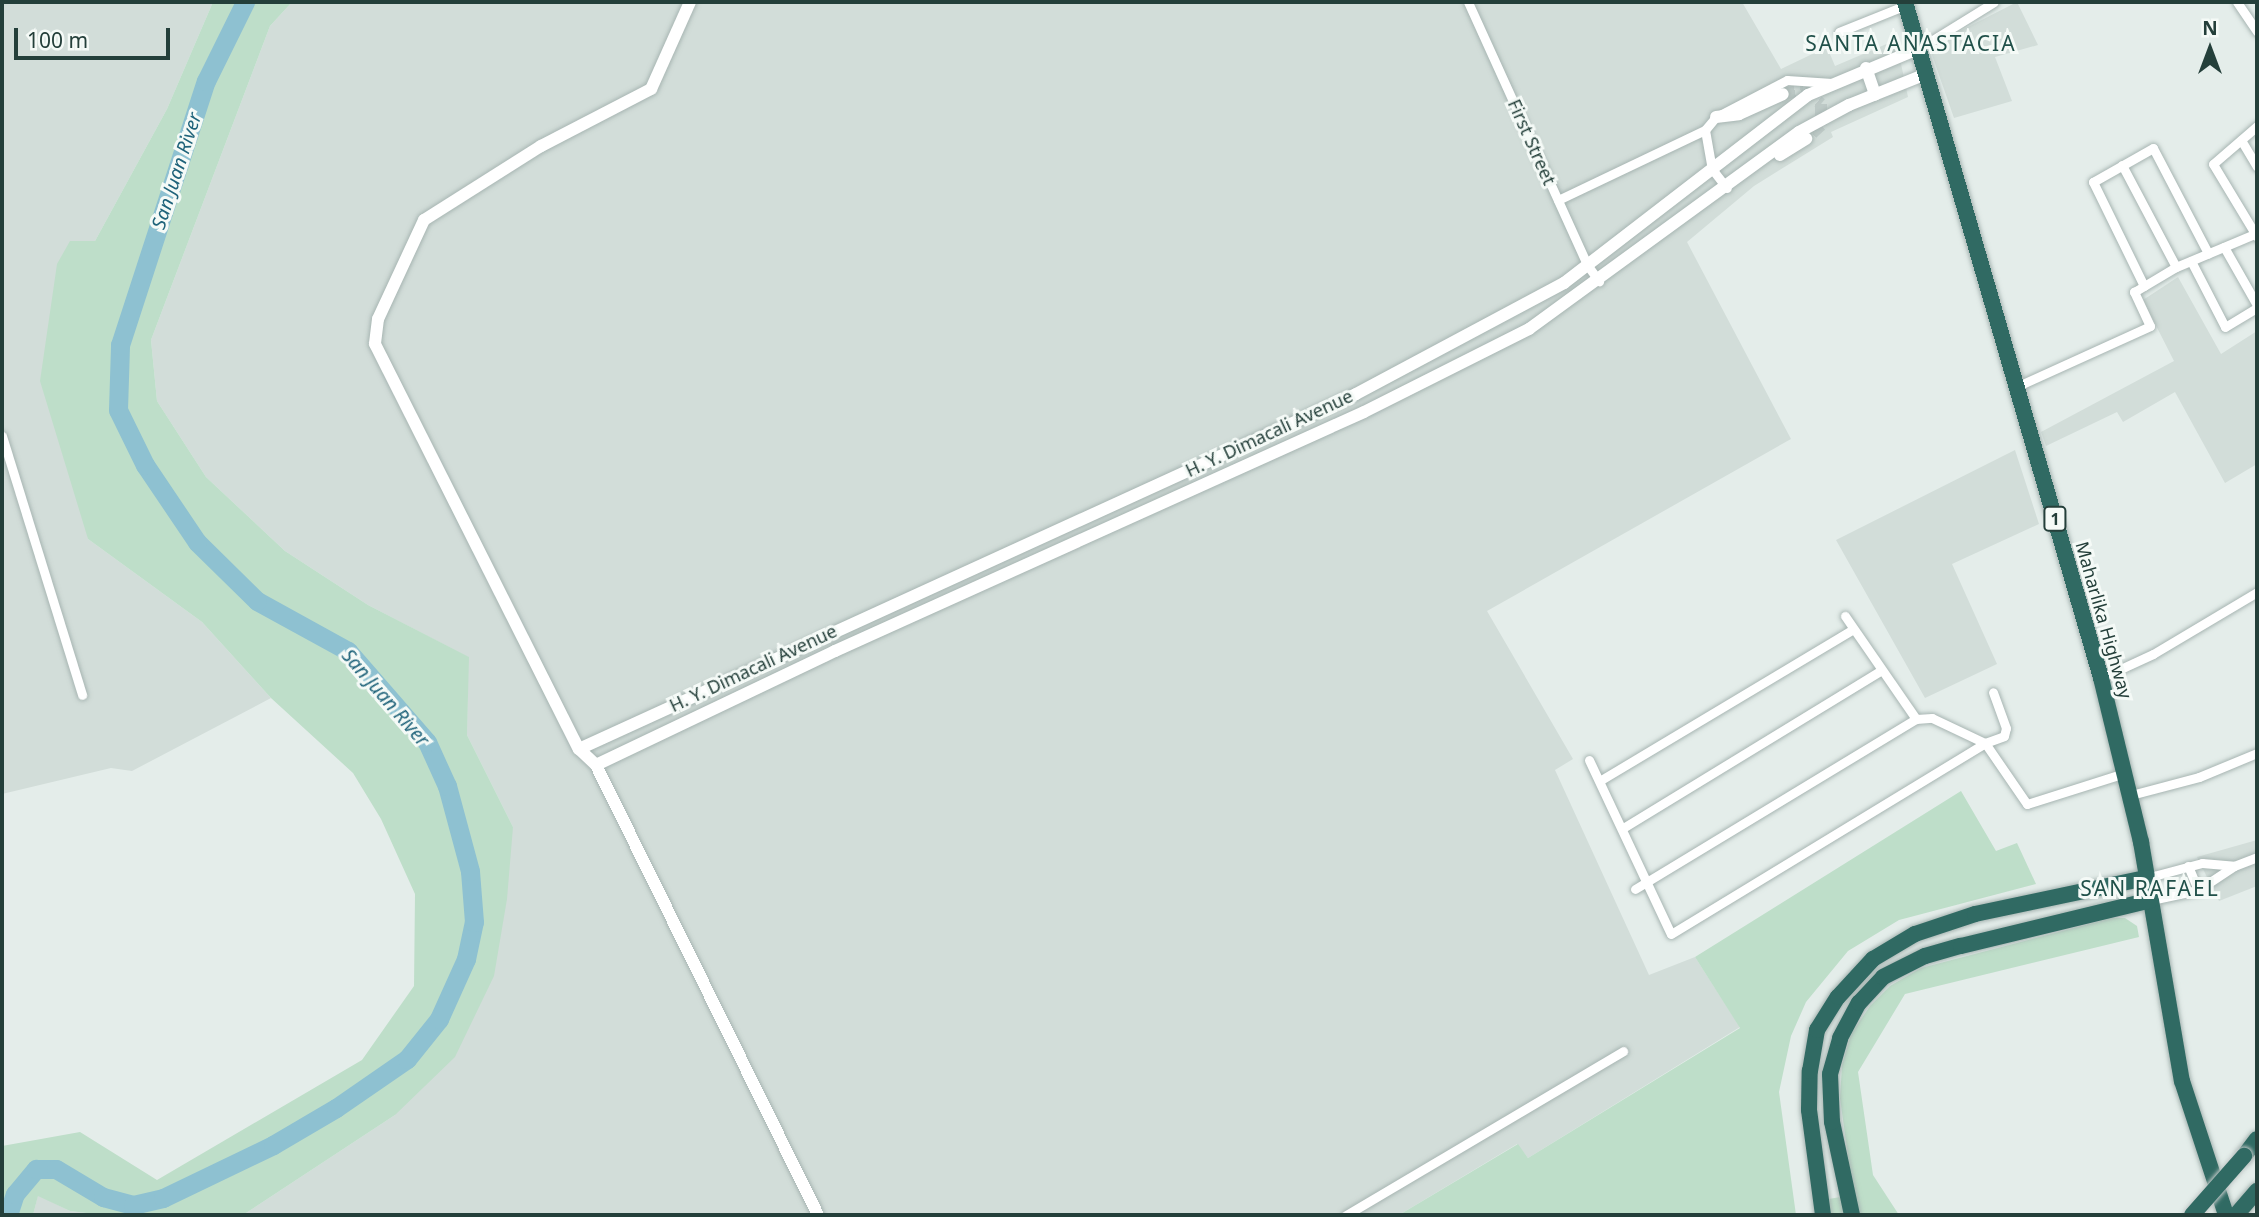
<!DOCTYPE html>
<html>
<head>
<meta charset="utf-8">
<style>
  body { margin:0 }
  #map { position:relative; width:2259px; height:1217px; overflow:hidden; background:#e4edea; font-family:"Noto Sans",sans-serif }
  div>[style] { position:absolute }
  .built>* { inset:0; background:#d2ddd9 }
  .green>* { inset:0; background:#bedec9 }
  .river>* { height:19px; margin:-9.5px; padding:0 9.5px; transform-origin:9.5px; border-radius:9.5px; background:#8ec1d1 }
  .secondary-tunnel>* { height:12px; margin-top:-6px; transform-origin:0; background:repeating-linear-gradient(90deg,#becac7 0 12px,transparent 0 18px) }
  .roads { filter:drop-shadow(0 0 2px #a7b5b2) drop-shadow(0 0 2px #a7b5b2) }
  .street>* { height:9px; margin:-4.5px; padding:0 4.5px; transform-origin:4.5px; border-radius:4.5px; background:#fff }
  .secondary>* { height:12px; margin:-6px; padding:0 6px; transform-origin:6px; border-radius:6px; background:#fff }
  .highway>* { height:16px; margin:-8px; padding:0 8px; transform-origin:8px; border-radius:8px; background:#306a63 }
  .bridges { filter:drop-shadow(0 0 2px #c2c9c8) drop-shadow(0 0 2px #c2c9c8) }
  .highway-bridge>* { height:16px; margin:-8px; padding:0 8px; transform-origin:8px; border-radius:8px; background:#306a63 }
  span { translate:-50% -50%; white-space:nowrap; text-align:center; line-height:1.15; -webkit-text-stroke:6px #f5faf7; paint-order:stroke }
  .shield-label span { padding:2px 5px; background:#f5faf7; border:2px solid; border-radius:5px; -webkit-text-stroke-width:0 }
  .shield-label { font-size:16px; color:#243f3a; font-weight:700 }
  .street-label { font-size:18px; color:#243f3a }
  .water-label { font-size:19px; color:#1f637a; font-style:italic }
  .quarter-label { font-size:21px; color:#205049; letter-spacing:2px }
  .frame { position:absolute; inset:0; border:4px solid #243f3a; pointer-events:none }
  .north { position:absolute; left:2175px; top:14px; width:70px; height:70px; -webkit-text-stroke:5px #f5faf7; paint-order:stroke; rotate:0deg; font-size:19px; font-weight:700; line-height:28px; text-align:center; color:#243f3a }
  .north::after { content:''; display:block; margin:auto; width:24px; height:32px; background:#243f3a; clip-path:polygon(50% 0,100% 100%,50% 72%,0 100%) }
  .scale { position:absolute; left:14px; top:28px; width:156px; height:32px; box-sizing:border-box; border:4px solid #243f3a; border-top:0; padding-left:9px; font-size:21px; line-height:24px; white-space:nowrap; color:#243f3a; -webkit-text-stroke:5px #f5faf7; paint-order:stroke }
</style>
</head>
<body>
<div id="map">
  <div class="built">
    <i style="clip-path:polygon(2px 2px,213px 2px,167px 109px,95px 241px,70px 241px,88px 539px,202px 622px,271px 698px,132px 771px,111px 768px,2px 794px)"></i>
    <i style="clip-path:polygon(292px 2px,1742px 2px,1781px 69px,1827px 47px,1835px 66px,1896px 40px,1908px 97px,1831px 132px,1833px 137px,1754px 186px,1687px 242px,1791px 439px,1487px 611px,1573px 759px,1555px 770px,1649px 975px,1695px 957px,1740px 1027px,1528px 1158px,1517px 1144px,1399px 1215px,243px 1215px,395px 1115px,513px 827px,467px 735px,468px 657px,368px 605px,285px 551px,206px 477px,157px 401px,151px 340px,270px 26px)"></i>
    <i style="clip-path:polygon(2017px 2px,2038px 45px,1995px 57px,2012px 101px,1954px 118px,1931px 52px,1958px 32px)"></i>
    <i style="clip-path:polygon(2178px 277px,2221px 354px,2257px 331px,2257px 464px,2225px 483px,2175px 392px,2123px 422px,2117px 412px,2046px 446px,2041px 432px,2174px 361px,2143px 300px)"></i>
    <i style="clip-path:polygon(2015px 450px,2039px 524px,1952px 564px,1997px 664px,1925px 698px,1836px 540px)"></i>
    <i style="clip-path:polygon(2257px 840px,2257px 886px,2219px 901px,2197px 857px)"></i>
    <i style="clip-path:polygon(38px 1195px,70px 1211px,103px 1215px,33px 1215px)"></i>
  </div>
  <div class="green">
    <i style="clip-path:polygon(213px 2px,292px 2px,270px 26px,151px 340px,157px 401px,206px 477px,285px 551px,368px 605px,469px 657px,467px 735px,513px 827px,507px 899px,494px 976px,455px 1057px,395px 1115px,243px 1215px,102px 1215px,70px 1211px,38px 1196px,33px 1215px,2px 1215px,2px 1146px,80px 1132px,157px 1180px,362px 1060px,414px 986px,415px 894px,381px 819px,353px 773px,271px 698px,202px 622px,88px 539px,40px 381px,57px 264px,70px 241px,95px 241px,167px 109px)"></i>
    <i style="clip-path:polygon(1961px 791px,1996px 851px,2017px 843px,2036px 884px,1899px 920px,1848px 951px,1806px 1002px,1791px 1036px,1779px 1092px,1796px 1215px,1399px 1215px,1518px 1144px,1528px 1158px,1740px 1028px,1695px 957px)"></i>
    <i style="clip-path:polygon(2112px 918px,2125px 918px,2137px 926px,2139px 937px,1905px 994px,1858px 1072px,1873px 1175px,1899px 1215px,1856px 1215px,1840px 1098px,1842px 1065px,1851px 1034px,1870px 1006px,1890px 986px,1921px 968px)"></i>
    <i style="clip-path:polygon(1840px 1197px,1846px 1215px,1831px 1215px,1829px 1199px)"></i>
  </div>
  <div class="river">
    <i style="left:8px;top:1215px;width:22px;rotate:-72deg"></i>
    <i style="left:15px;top:1194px;width:33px;rotate:-50deg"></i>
    <i style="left:36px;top:1169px;width:20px"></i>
    <i style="left:56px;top:1169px;width:55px;rotate:30.8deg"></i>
    <i style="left:103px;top:1197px;width:31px;rotate:15deg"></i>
    <i style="left:133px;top:1205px;width:31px;rotate:-13deg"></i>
    <i style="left:163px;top:1198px;width:122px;rotate:-25.7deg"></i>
    <i style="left:273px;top:1145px;width:73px;rotate:-30.4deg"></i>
    <i style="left:336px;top:1108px;width:86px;rotate:-34.6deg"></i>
    <i style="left:407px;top:1059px;width:51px;rotate:-51.3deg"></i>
    <i style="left:439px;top:1019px;width:66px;rotate:-65.8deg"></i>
    <i style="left:466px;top:959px;width:38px;rotate:-78deg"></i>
    <i style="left:474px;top:922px;width:51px;rotate:-94.5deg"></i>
    <i style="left:470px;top:871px;width:88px;rotate:-105.1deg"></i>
    <i style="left:447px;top:786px;width:48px;rotate:-114.4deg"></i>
    <i style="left:427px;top:742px;width:121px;rotate:-131deg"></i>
    <i style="left:348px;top:651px;width:104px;rotate:-151.2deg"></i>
    <i style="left:257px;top:601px;width:84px;rotate:-135.5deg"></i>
    <i style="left:197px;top:542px;width:93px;rotate:-124deg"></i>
    <i style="left:145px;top:465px;width:61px;rotate:-116.1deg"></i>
    <i style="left:118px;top:410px;width:65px;rotate:-88.2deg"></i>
    <i style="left:120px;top:345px;width:278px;rotate:-72deg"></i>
    <i style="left:206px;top:81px;width:88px;rotate:-63.7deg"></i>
  </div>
  <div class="secondary-tunnel">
    <i style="left:1783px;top:94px;width:21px;rotate:-11deg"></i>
    <i style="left:1804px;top:90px;width:22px;rotate:39deg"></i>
    <i style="left:1821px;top:104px;width:21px;rotate:90deg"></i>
    <i style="left:1821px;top:125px;width:21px;rotate:137deg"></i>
  </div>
  <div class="roads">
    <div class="street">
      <i style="left:1468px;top:2px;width:290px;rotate:65.6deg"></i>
      <i style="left:1588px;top:266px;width:19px;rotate:54deg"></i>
      <i style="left:2237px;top:2px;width:36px;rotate:56deg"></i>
      <i style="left:1839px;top:32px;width:72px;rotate:-21.9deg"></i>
      <i style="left:1918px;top:49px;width:89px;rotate:-31.7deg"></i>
      <i style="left:2257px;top:126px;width:58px;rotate:139.2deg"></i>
      <i style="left:2213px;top:164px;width:85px;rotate:58.9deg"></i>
      <i style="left:1705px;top:130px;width:40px;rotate:80deg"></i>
      <i style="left:1712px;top:169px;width:24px;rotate:52deg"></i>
      <i style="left:2241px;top:140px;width:31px;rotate:59deg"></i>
      <i style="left:2122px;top:165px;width:115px;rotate:62.1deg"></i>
      <i style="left:1558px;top:200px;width:163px;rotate:-25.5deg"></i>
      <i style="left:1705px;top:130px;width:17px;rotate:-50deg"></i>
      <i style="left:1716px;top:117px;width:80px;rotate:-27.5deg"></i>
      <i style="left:1787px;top:80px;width:45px;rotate:3.8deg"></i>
      <i style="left:2224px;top:247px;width:67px;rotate:60.4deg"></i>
      <i style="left:2191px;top:261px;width:74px;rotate:62.7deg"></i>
      <i style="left:2225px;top:327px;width:37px;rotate:-31deg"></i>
      <i style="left:2144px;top:286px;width:116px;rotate:-116.1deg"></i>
      <i style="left:2093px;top:182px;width:69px;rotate:-29.5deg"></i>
      <i style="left:2153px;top:148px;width:119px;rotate:62.4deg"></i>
      <i style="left:2018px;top:386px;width:145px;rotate:-24.4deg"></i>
      <i style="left:2150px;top:326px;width:38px;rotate:-115deg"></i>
      <i style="left:2134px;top:292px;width:49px;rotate:-30.8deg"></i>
      <i style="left:2176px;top:267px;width:88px;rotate:-22.8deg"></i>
      <i style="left:2px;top:436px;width:271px;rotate:72.8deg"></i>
      <i style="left:1845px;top:616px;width:125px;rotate:55.4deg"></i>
      <i style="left:2101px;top:678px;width:57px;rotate:-24.8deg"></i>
      <i style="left:2153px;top:654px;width:121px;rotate:-30.8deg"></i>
      <i style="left:1589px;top:760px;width:192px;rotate:64.8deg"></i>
      <i style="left:1671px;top:934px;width:368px;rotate:-31.3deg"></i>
      <i style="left:1985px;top:743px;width:20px;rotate:-20deg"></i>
      <i style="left:2004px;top:736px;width:8px;rotate:-76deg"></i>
      <i style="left:2006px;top:728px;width:38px;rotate:-110deg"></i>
      <i style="left:1601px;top:780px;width:294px;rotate:-30.9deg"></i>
      <i style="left:2131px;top:795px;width:70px;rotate:-14.8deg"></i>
      <i style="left:2199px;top:777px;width:63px;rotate:-22.5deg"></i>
      <i style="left:1623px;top:828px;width:300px;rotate:-31.4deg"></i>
      <i style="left:2188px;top:866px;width:26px;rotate:67deg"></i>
      <i style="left:2146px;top:878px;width:58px;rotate:-15deg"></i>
      <i style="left:2202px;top:863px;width:32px;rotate:5deg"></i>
      <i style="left:1635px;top:889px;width:328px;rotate:-31.2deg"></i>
      <i style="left:1916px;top:719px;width:16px;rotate:-4deg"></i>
      <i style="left:1932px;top:718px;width:59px;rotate:25.3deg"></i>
      <i style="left:1985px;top:743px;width:74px;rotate:55.5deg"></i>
      <i style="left:2027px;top:804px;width:103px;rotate:-17.6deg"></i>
      <i style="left:2151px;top:900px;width:48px;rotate:-12deg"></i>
      <i style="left:2198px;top:890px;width:43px;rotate:-33.7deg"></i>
      <i style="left:2234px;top:866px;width:25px;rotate:-21deg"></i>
      <i style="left:1346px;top:1215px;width:322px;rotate:-30.6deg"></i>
    </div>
    <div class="secondary">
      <i style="left:690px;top:2px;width:95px;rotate:114.1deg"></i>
      <i style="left:651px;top:89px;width:124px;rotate:152.6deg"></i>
      <i style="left:541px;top:146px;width:138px;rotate:147.7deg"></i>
      <i style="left:424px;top:220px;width:109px;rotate:114.9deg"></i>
      <i style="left:378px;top:319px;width:25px;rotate:97deg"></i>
      <i style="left:375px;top:344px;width:453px;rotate:63.3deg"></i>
      <i style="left:579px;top:749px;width:23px;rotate:43deg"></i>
      <i style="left:596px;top:765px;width:502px;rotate:63.74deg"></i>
      <i style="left:1866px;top:68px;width:28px;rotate:71deg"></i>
      <i style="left:1716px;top:117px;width:23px;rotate:-7deg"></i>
      <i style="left:1739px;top:114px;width:48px;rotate:-24.4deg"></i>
      <i style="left:1780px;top:155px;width:31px;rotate:-32deg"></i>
      <i style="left:579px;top:749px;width:854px;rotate:-24.55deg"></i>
      <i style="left:1356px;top:394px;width:236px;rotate:-28.1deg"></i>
      <i style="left:1564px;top:283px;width:308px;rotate:-37.6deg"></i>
      <i style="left:1808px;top:95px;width:119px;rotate:-22.7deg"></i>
      <i style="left:596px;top:765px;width:265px;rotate:-25.5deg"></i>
      <i style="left:835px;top:651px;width:580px;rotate:-24.31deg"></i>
      <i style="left:1364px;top:412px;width:185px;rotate:-26.7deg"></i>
      <i style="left:1529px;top:329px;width:334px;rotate:-36.1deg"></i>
      <i style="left:1799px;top:132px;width:57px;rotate:-28.4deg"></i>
      <i style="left:1849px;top:105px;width:83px;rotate:-21.9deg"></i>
    </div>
    <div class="highway">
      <i style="left:1905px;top:2px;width:704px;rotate:73.83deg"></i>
      <i style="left:2101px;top:678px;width:169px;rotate:76.3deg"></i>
      <i style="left:2141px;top:842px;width:242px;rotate:80.3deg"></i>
      <i style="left:2182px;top:1081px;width:141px;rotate:71.8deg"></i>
      <i style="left:2244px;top:1156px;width:21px;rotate:-53deg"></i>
      <i style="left:1823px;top:1215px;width:106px;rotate:-97.6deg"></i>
      <i style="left:1809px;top:1110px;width:39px;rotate:-89deg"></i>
      <i style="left:1810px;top:1071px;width:42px;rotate:-80.3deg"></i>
      <i style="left:1817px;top:1030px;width:39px;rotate:-58deg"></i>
      <i style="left:1838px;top:997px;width:52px;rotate:-47.4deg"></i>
      <i style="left:1873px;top:959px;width:49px;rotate:-30.8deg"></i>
      <i style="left:1915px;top:934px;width:63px;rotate:-18.4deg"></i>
      <i style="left:1975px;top:914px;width:175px;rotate:-11.9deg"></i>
      <i style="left:1852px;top:1215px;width:95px;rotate:-102.1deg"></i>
      <i style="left:1832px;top:1122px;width:48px;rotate:-92.4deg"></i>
      <i style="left:1830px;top:1074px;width:37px;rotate:-74deg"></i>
      <i style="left:1840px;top:1038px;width:40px;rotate:-62deg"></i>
      <i style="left:1859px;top:1003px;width:35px;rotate:-47deg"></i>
      <i style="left:1883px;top:977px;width:47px;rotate:-26.6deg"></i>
      <i style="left:1925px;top:956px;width:37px;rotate:-16deg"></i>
      <i style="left:1961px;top:946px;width:195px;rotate:-13.6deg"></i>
      <i style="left:2236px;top:1215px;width:32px;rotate:-49deg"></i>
    </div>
  </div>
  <div class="bridges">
    <div class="highway-bridge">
      <i style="left:2192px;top:1215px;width:79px;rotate:-48.6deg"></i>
    </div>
  </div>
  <div class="shield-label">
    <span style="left:2055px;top:519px">1</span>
  </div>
  <div class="street-label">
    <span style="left:1532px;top:142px;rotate:66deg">First Street</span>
    <span style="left:1269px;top:433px;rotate:-25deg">H. Y. Dimacali Avenue</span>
    <span style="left:2104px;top:620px;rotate:74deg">Maharlika Highway</span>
    <span style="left:753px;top:668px;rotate:-25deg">H. Y. Dimacali Avenue</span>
  </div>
  <div class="water-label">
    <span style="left:177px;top:171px;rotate:-72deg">San Juan River</span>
    <span style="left:385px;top:698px;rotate:49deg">San Juan River</span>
  </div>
  <div class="quarter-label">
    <span style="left:1911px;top:43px">SANTA ANASTACIA</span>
    <span style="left:2150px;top:888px">SAN RAFAEL</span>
  </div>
  <div class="frame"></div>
  <div class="north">N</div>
  <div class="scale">100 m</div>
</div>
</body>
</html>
